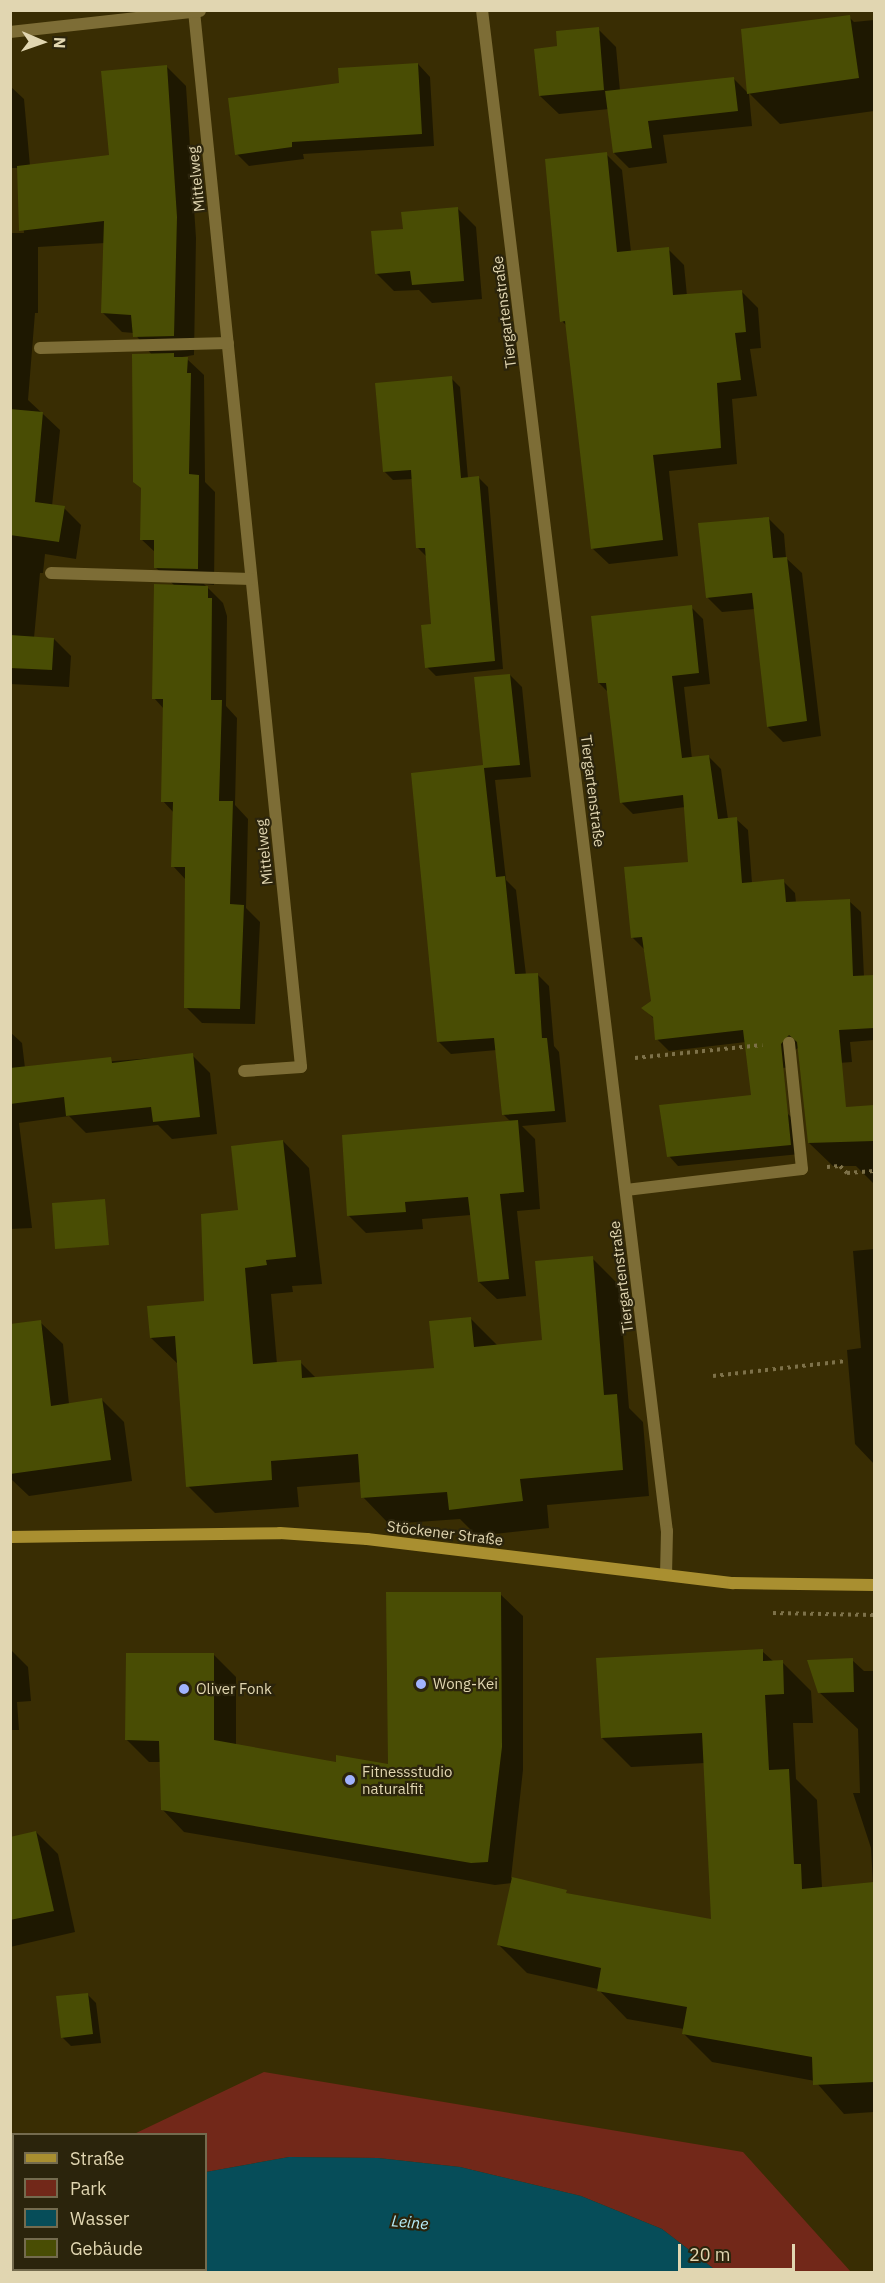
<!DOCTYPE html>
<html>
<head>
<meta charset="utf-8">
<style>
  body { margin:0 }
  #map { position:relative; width:885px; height:2283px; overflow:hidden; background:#392d03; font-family:"IBM Plex Sans",sans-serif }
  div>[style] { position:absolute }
  .green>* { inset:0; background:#722819 }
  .water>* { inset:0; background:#064d59 }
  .shadow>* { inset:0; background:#0007 }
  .building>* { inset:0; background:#494d04 }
  .path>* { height:4px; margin-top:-2px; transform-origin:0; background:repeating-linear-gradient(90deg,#7d7149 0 3px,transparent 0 7.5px) }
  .lane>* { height:12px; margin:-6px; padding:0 6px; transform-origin:6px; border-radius:6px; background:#7d6d36 }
  .street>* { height:12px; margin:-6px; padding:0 6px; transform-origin:6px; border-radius:6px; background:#7d6d36 }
  .secondary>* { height:12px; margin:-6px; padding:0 6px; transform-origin:6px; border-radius:6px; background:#a98f30 }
  .dots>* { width:16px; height:16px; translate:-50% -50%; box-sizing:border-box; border:3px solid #2b240c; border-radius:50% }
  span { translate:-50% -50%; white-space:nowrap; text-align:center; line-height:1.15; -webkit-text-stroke:4.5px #2b240c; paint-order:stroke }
  .street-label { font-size:15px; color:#e1d6b1 }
  .poi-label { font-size:15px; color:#e1d6b1 }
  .left { translate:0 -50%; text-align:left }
  .water-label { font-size:16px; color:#b7ebf7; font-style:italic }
  .frame { position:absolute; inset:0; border:12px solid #e1d6b1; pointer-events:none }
  .legend { position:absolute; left:12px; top:2133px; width:195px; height:138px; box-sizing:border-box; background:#2b240c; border:2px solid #746b4e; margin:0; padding:8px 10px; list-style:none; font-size:18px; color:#e1d6b1 }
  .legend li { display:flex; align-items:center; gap:12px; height:30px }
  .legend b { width:30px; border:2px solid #746b4e }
  .north { position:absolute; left:12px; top:12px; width:60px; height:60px; -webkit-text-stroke:4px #2b240c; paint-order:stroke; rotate:92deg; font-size:16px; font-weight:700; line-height:24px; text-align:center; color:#e1d6b1 }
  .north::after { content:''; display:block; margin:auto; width:21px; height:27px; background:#e1d6b1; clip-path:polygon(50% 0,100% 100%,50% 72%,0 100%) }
  .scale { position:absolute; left:678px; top:2244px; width:117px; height:27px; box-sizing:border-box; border:3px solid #e1d6b1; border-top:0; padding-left:8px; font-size:18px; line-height:21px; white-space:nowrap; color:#e1d6b1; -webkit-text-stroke:4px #2b240c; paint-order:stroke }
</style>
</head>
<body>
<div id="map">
  <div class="green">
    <i style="clip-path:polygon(264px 2072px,743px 2152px,851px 2272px,718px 2272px,662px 2229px,581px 2196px,460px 2167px,378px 2158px,289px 2157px,206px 2172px,206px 2134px,134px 2134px)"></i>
  </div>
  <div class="water">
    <i style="clip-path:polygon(289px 2157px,378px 2158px,460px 2167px,581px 2196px,662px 2229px,718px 2272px,11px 2272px,13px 2257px,14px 2270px,206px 2270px,206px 2172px)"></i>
  </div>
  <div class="shadow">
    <i style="clip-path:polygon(849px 17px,854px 22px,874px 20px,874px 111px,780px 124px,749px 93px)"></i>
    <i style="clip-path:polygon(598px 29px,616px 47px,620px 91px,734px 79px,749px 94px,752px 126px,663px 135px,667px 163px,629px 168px,614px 153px,609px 109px,559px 114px,540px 96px,559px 48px)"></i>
    <i style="clip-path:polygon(418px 64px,430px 77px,434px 146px,303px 154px,304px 159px,249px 166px,237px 154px,341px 84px)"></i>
    <i style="clip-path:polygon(166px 66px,186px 86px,196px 238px,194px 355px,176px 358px,187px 359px,204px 375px,205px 482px,215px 492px,214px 585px,204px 584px,223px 603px,227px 616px,226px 706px,237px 718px,235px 805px,248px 819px,246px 908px,260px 922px,255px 1024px,202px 1023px,186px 1007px,186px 880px,173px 866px,174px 813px,163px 801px,164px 709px,154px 698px,175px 586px,155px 567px,156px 553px,141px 539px,152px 355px,134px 333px,122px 332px,102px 312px,105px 243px,38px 247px,38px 313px,35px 313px,28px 400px,60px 430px,52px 506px,64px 508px,81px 525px,76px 559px,45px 554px,43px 573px,40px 573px,34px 638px,54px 639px,71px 656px,69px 687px,10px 684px,10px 233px,24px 233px,18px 168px,10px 168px,10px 86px,24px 99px,30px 166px,111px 157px)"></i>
    <i style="clip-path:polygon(606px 154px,622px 170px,631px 252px,668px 249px,684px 265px,687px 296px,741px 291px,758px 308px,761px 348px,750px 349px,757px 396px,732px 399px,737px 464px,669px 471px,678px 556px,609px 564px,592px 548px,567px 326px,562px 321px)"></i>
    <i style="clip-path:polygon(458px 209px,476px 227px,482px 299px,432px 303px,419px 290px,394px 291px,376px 273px,404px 230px)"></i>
    <i style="clip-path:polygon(451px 378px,460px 387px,468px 478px,479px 478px,488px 487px,503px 669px,436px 676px,427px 667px,433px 625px,427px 557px,418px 548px,413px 479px,393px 480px,384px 471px)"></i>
    <i style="clip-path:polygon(769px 519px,784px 534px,786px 558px,802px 573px,821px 736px,783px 742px,768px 727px,755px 609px,722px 612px,707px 597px)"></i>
    <i style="clip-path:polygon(691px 607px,703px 619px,710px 684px,684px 687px,692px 759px,709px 757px,721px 769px,728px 819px,736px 819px,748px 830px,752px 883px,783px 881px,795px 893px,796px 903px,849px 901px,861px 912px,864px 977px,874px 977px,874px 1040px,850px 1042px,852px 1062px,812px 1065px,799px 1047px,793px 1052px,793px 1067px,760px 1070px,746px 1042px,669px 1051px,657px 1039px,654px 1019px,644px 1008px,653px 1002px,644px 949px,632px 937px,690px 863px,685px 807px,633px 814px,621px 802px,608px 692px,599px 683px)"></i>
    <i style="clip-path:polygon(510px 675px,522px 687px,531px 777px,495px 780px,506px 880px,516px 890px,526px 975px,537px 974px,549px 986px,554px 1046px,559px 1052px,566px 1122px,522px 1126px,535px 1139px,540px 1209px,517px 1211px,526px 1296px,497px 1299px,479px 1282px,471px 1215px,422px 1219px,423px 1229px,366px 1233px,348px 1215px,511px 1122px,504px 1115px,497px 1050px,451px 1054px,438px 1041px,412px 774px,485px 766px)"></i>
    <i style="clip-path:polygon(10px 1032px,22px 1043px,25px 1068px,192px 1055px,210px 1073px,217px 1134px,172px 1139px,158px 1125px,86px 1133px,69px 1116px,19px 1123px,32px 1228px,10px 1229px)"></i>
    <i style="clip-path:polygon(874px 1106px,874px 1205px,873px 1183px,856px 1166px,833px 1166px,809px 1143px,806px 1111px)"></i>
    <i style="clip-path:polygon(787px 1113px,796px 1122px,800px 1154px,678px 1166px,669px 1156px)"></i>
    <i style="clip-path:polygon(283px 1141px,309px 1168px,322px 1284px,292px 1286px,293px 1292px,271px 1294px,277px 1364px,300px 1362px,316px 1378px,436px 1370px,470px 1318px,498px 1346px,543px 1341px,592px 1258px,619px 1285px,629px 1408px,643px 1422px,649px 1496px,547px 1505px,549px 1528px,477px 1536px,460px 1519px,389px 1524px,363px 1497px,361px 1482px,297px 1487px,299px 1507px,215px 1513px,188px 1486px,179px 1365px,151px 1338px,205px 1302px,239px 1211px)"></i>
    <i style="clip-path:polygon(874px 1249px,874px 1464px,855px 1444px,847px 1350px,861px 1348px,853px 1251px)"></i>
    <i style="clip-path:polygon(40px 1322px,63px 1344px,69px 1404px,102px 1400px,124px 1422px,132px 1481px,29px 1496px,10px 1478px,10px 1325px)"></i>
    <i style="clip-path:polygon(500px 1594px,523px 1616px,523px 1770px,511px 1878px,570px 1896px,713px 1921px,705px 1763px,631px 1767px,602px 1738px,762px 1651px,774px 1662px,782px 1662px,811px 1691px,813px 1723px,793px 1723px,796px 1779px,817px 1800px,822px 1887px,873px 1884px,871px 1848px,853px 1793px,860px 1793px,858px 1729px,819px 1692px,852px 1660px,864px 1671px,874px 1671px,874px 2112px,844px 2114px,815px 2081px,712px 2062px,683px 2033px,684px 2029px,627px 2019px,598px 1989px,527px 1973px,498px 1944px,512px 1883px,495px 1885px,184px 1832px,162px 1809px,161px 1762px,149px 1762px,127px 1740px,214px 1655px,236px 1677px,236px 1746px,337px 1764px,390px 1765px)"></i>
    <i style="clip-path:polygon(10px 1649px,28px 1667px,31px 1701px,17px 1702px,19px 1730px,10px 1730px)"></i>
    <i style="clip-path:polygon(36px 1832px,58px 1854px,75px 1932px,10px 1947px,10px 1838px)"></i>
    <i style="clip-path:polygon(87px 1994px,96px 2003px,101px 2043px,71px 2046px,62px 2037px)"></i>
  </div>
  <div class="building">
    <i style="clip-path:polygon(850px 15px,859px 78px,747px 94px,741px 29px)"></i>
    <i style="clip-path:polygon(599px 27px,604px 90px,539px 96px,534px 49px,557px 46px,556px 31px)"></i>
    <i style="clip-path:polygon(418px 63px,422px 134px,292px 142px,292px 147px,235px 155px,228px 98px,339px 83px,338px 68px)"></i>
    <i style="clip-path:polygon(167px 65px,177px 217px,174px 336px,133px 337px,131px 315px,101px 313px,104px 221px,19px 231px,17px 166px,109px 155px,101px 71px)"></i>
    <i style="clip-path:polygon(734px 77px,738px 111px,648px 121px,652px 148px,613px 153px,605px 91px)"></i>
    <i style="clip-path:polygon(607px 152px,617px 252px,669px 247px,673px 295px,742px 290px,746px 332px,735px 333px,741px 380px,717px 383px,721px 448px,653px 455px,663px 540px,591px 549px,565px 321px,560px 322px,545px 159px)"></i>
    <i style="clip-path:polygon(458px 207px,464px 281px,412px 285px,410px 271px,375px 274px,371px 231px,403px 229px,401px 212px)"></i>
    <i style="clip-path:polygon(174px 353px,174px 357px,188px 357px,187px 373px,191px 373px,189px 474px,199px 475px,198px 569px,154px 568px,154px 540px,140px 540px,141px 488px,133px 482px,132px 354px)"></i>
    <i style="clip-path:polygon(452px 376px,461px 478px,479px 476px,495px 661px,425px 668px,421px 625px,431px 624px,425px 548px,416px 548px,411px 470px,383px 472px,375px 383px)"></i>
    <i style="clip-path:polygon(10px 409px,43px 412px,35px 502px,65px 506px,59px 542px,10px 535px)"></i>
    <i style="clip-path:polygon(769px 517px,773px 558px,787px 557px,807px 721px,767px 727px,752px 593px,706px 598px,698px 523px)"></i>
    <i style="clip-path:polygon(154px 584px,208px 586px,208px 598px,212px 598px,211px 700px,222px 700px,219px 801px,233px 801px,230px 904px,244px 905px,240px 1009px,184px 1008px,185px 867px,171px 867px,173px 802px,161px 802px,163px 699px,152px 699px)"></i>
    <i style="clip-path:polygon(692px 605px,699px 673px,672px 676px,682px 758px,709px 755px,718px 819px,737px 817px,742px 883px,784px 879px,786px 902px,850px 899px,853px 976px,874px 975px,874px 1028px,839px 1030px,846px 1107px,874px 1105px,874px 1141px,808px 1143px,797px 1042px,789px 1035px,781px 1044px,791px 1145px,667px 1157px,659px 1105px,751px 1095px,743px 1030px,655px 1040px,653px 1017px,641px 1008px,651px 1001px,642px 937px,631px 938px,624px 867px,688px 862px,683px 795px,620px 803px,606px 683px,598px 683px,591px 616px)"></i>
    <i style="clip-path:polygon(10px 635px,54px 638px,52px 670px,10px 668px)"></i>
    <i style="clip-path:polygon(510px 674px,520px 765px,484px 768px,496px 877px,505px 876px,515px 974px,538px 973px,542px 1038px,547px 1038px,555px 1111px,502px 1115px,494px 1038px,437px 1042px,411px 773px,483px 765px,474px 677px)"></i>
    <i style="clip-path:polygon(193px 1053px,200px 1117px,153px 1122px,151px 1107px,66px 1116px,64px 1097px,10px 1104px,10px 1068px,111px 1057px,112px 1063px)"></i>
    <i style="clip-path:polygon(518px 1120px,524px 1192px,500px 1194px,509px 1279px,478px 1282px,468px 1197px,405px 1202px,406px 1212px,347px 1216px,342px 1135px)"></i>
    <i style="clip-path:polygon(283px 1140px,296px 1257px,266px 1260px,267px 1265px,245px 1268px,253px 1364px,301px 1360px,302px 1378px,434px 1368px,429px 1321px,471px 1317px,474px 1347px,542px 1340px,535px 1261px,593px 1256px,604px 1395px,617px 1394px,623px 1470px,520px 1479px,523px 1501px,449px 1510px,447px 1492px,361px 1498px,358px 1454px,271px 1461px,272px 1480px,186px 1487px,175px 1336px,150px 1338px,147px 1306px,204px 1301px,201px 1214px,238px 1210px,231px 1146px)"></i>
    <i style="clip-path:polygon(105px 1199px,109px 1245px,55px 1249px,52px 1203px)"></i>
    <i style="clip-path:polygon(41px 1320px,51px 1406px,102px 1398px,111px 1460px,10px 1474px,10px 1324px)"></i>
    <i style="clip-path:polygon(386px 1592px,501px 1592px,502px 1747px,488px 1862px,471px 1863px,161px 1810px,159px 1741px,125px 1740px,126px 1653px,214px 1653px,214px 1740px,336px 1762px,336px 1755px,388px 1764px)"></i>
    <i style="clip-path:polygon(763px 1649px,763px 1661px,783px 1660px,784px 1694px,765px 1695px,769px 1770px,789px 1769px,794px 1864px,801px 1864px,802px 1889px,874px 1882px,874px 2082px,813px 2085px,812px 2057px,682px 2034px,687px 2007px,597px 1991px,601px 1968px,497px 1945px,512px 1877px,567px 1890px,566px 1893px,711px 1919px,702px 1733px,601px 1738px,596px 1658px)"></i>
    <i style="clip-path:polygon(853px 1658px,854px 1692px,818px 1693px,807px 1660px)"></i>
    <i style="clip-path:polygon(36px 1831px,54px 1911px,10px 1920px,10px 1837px)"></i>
    <i style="clip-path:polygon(88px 1993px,93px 2034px,61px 2038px,56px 1996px)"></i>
  </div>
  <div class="path">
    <i style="left:635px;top:1058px;width:128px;rotate:-5.8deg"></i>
    <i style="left:827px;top:1167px;width:13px;rotate:-4deg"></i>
    <i style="left:840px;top:1166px;width:10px;rotate:45deg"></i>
    <i style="left:847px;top:1173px;width:27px;rotate:-4deg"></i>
    <i style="left:713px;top:1376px;width:134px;rotate:-6.4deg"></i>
    <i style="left:773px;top:1613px;width:101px;rotate:1.1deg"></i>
  </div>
  <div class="lane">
    <i style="left:626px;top:1190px;width:177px;rotate:-6.8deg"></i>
    <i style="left:802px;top:1169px;width:127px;rotate:-95.9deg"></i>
  </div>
  <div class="street">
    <i style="left:482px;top:10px;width:1532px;rotate:83.07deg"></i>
    <i style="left:667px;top:1531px;width:44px;rotate:91.3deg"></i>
    <i style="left:194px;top:11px;width:1061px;rotate:84.21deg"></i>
    <i style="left:301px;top:1067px;width:57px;rotate:176deg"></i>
    <i style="left:10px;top:32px;width:191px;rotate:-6.3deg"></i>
    <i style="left:40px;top:348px;width:188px;rotate:-1.5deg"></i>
    <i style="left:51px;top:573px;width:200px;rotate:1.7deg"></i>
  </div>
  <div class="secondary">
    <i style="left:10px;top:1537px;width:270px;rotate:-0.8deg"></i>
    <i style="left:280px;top:1533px;width:87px;rotate:3.9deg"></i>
    <i style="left:367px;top:1539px;width:369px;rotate:6.9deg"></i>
    <i style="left:733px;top:1583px;width:141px;rotate:0.8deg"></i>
  </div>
  <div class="dots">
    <i style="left:421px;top:1684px;background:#a1b3fd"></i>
    <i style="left:184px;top:1689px;background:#a1b3fd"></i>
    <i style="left:350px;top:1780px;background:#a1b3fd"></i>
  </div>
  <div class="street-label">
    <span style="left:196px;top:179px;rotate:-96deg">Mittelweg</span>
    <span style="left:504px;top:312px;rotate:-97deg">Tiergartenstraße</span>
    <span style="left:593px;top:791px;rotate:83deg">Tiergartenstraße</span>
    <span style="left:264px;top:852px;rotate:-96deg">Mittelweg</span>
    <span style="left:621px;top:1277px;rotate:-97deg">Tiergartenstraße</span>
    <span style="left:445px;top:1533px;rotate:7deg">Stöckener Straße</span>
  </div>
  <div class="poi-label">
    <span class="left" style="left:433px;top:1684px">Wong-Kei</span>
    <span class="left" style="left:196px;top:1689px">Oliver Fonk</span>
    <span class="left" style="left:362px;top:1780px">Fitnessstudio<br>naturalfit</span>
  </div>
  <div class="water-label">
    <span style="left:410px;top:2222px;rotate:5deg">Leine</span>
  </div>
  <div class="frame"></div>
  <ul class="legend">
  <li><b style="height:8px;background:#a98f30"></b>Straße</li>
  <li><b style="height:16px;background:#722819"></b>Park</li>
  <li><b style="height:16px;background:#064d59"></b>Wasser</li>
  <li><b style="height:16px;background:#494d04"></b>Gebäude</li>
  </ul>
  <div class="north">N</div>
  <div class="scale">20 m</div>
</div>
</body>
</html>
